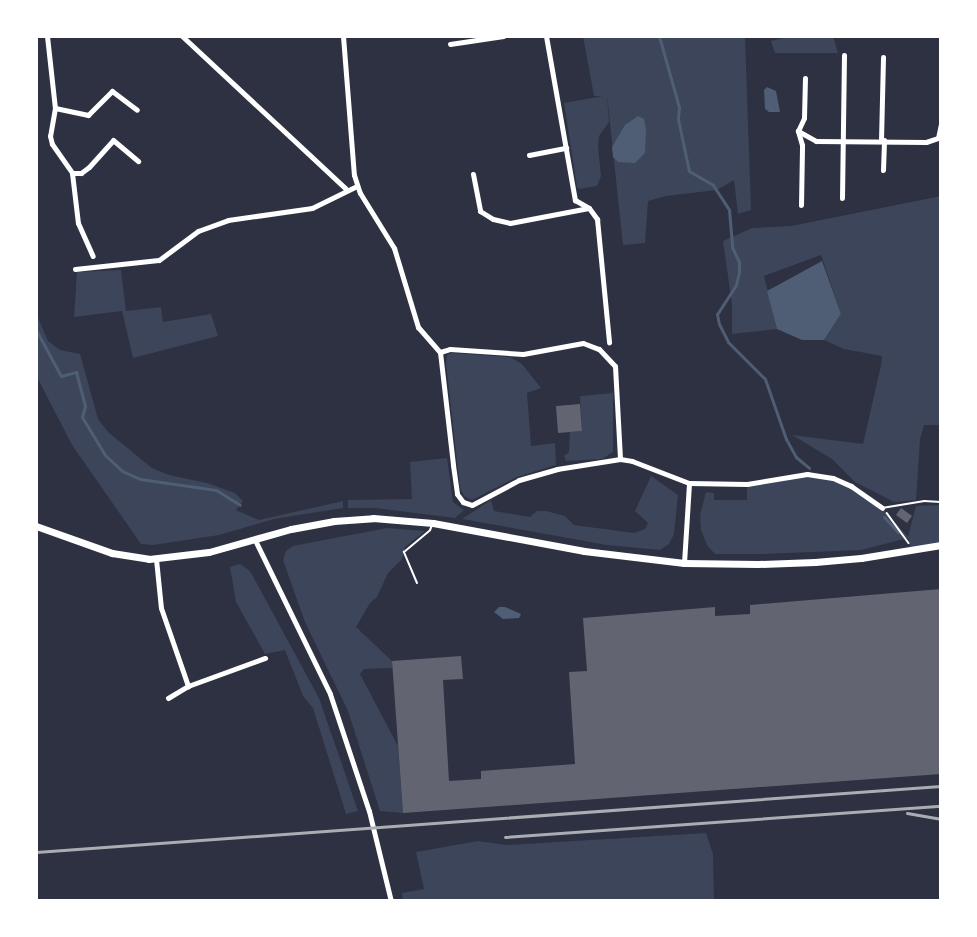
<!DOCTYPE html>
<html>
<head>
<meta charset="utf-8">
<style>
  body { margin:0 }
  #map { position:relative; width:977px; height:937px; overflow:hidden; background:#2d3142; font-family:"Exo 2",sans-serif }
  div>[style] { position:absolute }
  .green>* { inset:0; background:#3c4559 }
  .water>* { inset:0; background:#4f5d75 }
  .stream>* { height:3px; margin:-1.5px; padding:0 1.5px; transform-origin:1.5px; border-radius:1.5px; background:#4f5d75 }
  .building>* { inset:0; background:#626471 }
  .path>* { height:1.5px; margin:-0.75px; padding:0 0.75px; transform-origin:0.75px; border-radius:0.75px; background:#fff }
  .service>* { height:2px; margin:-1px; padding:0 1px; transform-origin:1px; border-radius:1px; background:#fff }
  .minor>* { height:5px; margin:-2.5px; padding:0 2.5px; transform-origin:2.5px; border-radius:2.5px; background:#fff }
  .tertiary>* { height:7px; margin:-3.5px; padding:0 3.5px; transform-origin:3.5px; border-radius:3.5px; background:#fff }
  .rail>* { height:3px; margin:-1.5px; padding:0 1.5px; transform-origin:1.5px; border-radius:1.5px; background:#abadb3 }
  span { translate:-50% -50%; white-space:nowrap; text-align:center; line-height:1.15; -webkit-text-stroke:6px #fff; paint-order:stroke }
  .frame { position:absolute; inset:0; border:38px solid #fff; pointer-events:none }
</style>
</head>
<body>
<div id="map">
  <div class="green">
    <i style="clip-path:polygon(583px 36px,745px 36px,751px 210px,738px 214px,734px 180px,717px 190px,666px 196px,648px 201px,645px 243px,623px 245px,607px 95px,609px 122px,599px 136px,598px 146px,601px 176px,597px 186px,580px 189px,577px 187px,564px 103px,603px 96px,594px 96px)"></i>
    <i style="clip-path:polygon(791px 36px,833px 36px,838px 53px,775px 53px,771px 41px)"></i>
    <i style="clip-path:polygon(941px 196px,941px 425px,924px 425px,920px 440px,916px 500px,894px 502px,855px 482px,832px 459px,792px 435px,863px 444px,881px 365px,882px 356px,844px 349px,824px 340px,841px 314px,821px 255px,764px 276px,777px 329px,732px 334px,732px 304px,723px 241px,752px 228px,791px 226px)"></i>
    <i style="clip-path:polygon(121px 270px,126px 311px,161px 307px,163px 322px,211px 314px,218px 336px,133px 358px,122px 311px,74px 317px,77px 272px)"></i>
    <i style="clip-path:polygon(36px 313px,48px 341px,60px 350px,80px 354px,98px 419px,108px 432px,152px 468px,169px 475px,207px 483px,235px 493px,243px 501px,236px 510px,259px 520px,343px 501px,343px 508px,274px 519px,219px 535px,153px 545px,141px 544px,72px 445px,38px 379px)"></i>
    <i style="clip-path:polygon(452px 353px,510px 357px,522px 364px,541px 388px,527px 393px,531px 446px,555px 443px,556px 465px,517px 477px,472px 500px,464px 496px,460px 488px,446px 363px,447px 355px)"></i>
    <i style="clip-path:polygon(613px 393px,613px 452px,602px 459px,566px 461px,564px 456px,569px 452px,570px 432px,582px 431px,580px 396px)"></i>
    <i style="clip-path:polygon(447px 458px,453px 502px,464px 510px,455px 518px,375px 508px,348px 508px,348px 500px,412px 499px,410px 462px)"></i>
    <i style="clip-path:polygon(807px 474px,833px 478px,851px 486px,882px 508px,908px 537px,916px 506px,941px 505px,941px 545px,911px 551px,908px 538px,861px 550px,763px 554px,715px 554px,707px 545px,701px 530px,700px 515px,706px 492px,714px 493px,714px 500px,747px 500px,747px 484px)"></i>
    <i style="clip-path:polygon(651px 476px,678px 495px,674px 534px,669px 544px,660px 550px,607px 545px,462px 519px,491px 500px,494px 511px,530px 517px,537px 511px,546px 511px,565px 516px,574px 525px,634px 533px,645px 529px,648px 523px,635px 511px)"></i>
    <i style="clip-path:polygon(387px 528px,425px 531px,405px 547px,402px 559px,388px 573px,377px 597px,370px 603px,356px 627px,392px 661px,392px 668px,364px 669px,360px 674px,398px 746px,403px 813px,380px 811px,348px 711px,305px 622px,283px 560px,286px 551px,293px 546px)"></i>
    <i style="clip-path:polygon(240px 564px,250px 571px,319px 698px,358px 811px,346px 814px,313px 708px,303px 696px,285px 650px,265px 654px,236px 602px,230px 567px)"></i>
    <i style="clip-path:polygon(706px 833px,713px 854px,714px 901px,403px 901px,402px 893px,424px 889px,416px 852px,478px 841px,506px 845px)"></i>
  </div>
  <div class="water">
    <i style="clip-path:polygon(767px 87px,776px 91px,780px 112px,769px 112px,765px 109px,764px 90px)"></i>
    <i style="clip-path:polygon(638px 116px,644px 119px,646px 129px,645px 153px,635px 163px,618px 162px,613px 157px,612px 147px,625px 125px)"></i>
    <i style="clip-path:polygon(822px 261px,841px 314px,824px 340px,802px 340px,777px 329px,767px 291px)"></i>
    <i style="clip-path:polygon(499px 607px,505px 607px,521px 614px,519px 618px,503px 619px,494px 612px)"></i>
  </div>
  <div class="stream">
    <i style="left:659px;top:36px;width:74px;rotate:74.3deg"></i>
    <i style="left:679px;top:107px;width:12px;rotate:95deg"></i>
    <i style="left:678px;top:119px;width:53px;rotate:78.1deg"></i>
    <i style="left:689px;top:171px;width:28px;rotate:30deg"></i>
    <i style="left:713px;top:185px;width:30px;rotate:57deg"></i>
    <i style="left:729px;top:210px;width:37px;rotate:85deg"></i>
    <i style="left:732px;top:247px;width:17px;rotate:65deg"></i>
    <i style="left:739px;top:262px;width:10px;rotate:90deg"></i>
    <i style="left:739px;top:272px;width:13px;rotate:103deg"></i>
    <i style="left:736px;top:285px;width:35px;rotate:123deg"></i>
    <i style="left:717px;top:314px;width:10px;rotate:79deg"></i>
    <i style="left:719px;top:324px;width:20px;rotate:63deg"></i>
    <i style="left:728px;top:342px;width:52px;rotate:45deg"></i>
    <i style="left:765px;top:379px;width:64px;rotate:70.7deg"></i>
    <i style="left:786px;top:439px;width:21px;rotate:61deg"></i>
    <i style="left:796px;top:457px;width:17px;rotate:40deg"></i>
    <i style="left:36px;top:330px;width:52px;rotate:61.5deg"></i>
    <i style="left:61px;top:376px;width:16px;rotate:-15deg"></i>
    <i style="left:76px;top:372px;width:35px;rotate:75deg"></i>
    <i style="left:85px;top:406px;width:11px;rotate:105deg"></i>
    <i style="left:82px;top:417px;width:44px;rotate:58.8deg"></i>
    <i style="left:105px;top:455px;width:23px;rotate:43deg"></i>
    <i style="left:122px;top:471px;width:20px;rotate:24deg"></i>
    <i style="left:140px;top:479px;width:77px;rotate:8.2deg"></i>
    <i style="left:216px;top:490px;width:28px;rotate:32deg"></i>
    <i style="left:884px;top:517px;width:21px;rotate:47deg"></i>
  </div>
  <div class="building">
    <i style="clip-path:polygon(580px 404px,582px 431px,558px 433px,556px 406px)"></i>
    <i style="clip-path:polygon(901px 508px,912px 516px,907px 523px,896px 515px)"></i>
    <i style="clip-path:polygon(941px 589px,941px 774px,403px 813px,392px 661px,461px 656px,463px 679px,443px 680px,449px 781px,481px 779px,481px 771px,575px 764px,569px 672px,587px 671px,583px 618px,715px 607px,715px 616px,750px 614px,750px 605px)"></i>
  </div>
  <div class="path">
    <i style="left:887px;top:513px;width:37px;rotate:54deg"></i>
  </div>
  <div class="service">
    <i style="left:882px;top:508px;width:43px;rotate:-9.5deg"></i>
    <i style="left:924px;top:501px;width:17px;rotate:3deg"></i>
    <i style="left:417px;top:583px;width:34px;rotate:-113deg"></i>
    <i style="left:404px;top:552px;width:34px;rotate:-40deg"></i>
    <i style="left:430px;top:530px;width:8px;rotate:-67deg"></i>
  </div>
  <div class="minor">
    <i style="left:47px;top:36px;width:72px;rotate:83.7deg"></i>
    <i style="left:55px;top:108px;width:28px;rotate:100deg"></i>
    <i style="left:50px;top:136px;width:8px;rotate:76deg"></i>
    <i style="left:52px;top:144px;width:35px;rotate:55deg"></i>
    <i style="left:72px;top:173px;width:9px"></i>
    <i style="left:81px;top:173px;width:10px;rotate:-37deg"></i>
    <i style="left:89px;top:167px;width:36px;rotate:-48deg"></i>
    <i style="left:113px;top:140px;width:33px;rotate:40deg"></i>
    <i style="left:182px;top:36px;width:226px;rotate:43deg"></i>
    <i style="left:343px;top:36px;width:139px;rotate:85.5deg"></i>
    <i style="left:354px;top:175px;width:19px;rotate:72deg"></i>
    <i style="left:360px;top:193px;width:65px;rotate:58.3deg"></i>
    <i style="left:394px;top:248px;width:83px;rotate:73.1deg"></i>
    <i style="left:418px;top:327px;width:33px;rotate:49deg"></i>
    <i style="left:440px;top:352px;width:114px;rotate:83.4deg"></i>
    <i style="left:453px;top:465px;width:29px;rotate:82deg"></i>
    <i style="left:457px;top:494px;width:10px;rotate:53deg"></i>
    <i style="left:463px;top:502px;width:9px;rotate:18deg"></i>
    <i style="left:472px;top:505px;width:53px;rotate:-28deg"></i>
    <i style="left:519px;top:480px;width:40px;rotate:-16deg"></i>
    <i style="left:557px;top:469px;width:64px;rotate:-9deg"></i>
    <i style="left:620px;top:459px;width:12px;rotate:9deg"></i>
    <i style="left:632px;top:461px;width:61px;rotate:21.1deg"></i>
    <i style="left:689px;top:483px;width:58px;rotate:1deg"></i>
    <i style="left:747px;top:484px;width:61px;rotate:-9.5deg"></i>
    <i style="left:807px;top:474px;width:26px;rotate:9deg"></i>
    <i style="left:833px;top:478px;width:20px;rotate:24deg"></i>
    <i style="left:851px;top:486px;width:38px;rotate:35deg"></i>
    <i style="left:546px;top:36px;width:167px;rotate:80deg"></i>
    <i style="left:575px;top:200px;width:16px;rotate:30deg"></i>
    <i style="left:589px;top:208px;width:14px;rotate:54deg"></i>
    <i style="left:597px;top:219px;width:124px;rotate:84.4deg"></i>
    <i style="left:450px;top:44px;width:54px;rotate:-8.6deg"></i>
    <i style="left:55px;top:108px;width:34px;rotate:12deg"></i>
    <i style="left:88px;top:115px;width:34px;rotate:-45deg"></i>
    <i style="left:112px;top:91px;width:31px;rotate:37deg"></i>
    <i style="left:798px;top:131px;width:21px;rotate:29deg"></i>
    <i style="left:816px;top:141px;width:110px;rotate:0.5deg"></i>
    <i style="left:926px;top:142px;width:13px;rotate:-18deg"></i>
    <i style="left:938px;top:138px;width:14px;rotate:-78deg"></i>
    <i style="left:881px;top:140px;width:83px;rotate:-88.6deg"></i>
    <i style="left:529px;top:155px;width:38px;rotate:-11deg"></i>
    <i style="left:883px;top:170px;width:30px;rotate:-88deg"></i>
    <i style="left:72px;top:173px;width:50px;rotate:83.2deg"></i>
    <i style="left:78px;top:223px;width:36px;rotate:66deg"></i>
    <i style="left:473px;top:174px;width:38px;rotate:79deg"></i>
    <i style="left:480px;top:211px;width:15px;rotate:32deg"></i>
    <i style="left:493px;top:219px;width:17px;rotate:13deg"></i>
    <i style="left:510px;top:223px;width:80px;rotate:-10.8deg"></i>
    <i style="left:842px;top:198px;width:143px;rotate:-89.2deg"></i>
    <i style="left:801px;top:205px;width:60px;rotate:-89deg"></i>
    <i style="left:802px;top:145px;width:15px;rotate:-106deg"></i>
    <i style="left:798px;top:131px;width:14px;rotate:-65deg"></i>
    <i style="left:804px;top:118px;width:40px;rotate:-88.6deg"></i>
    <i style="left:75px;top:269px;width:84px;rotate:-6.1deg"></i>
    <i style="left:159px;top:260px;width:49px;rotate:-36.6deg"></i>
    <i style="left:198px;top:231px;width:32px;rotate:-20deg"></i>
    <i style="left:228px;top:220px;width:85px;rotate:-8.1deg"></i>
    <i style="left:312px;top:208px;width:50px;rotate:-26.1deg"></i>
    <i style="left:440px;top:352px;width:10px;rotate:-17deg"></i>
    <i style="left:450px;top:349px;width:73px;rotate:3.9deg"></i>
    <i style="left:523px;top:354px;width:61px;rotate:-10.4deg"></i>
    <i style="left:583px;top:343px;width:17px;rotate:21deg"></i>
    <i style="left:599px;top:349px;width:23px;rotate:47deg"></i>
    <i style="left:615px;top:366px;width:93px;rotate:86.9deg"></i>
    <i style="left:255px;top:540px;width:171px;rotate:64deg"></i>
    <i style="left:330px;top:694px;width:123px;rotate:71.6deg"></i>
    <i style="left:369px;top:811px;width:93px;rotate:76.3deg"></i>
    <i style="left:156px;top:559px;width:49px;rotate:84.2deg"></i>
    <i style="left:161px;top:608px;width:83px;rotate:70.9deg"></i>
    <i style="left:188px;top:686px;width:82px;rotate:-20deg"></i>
    <i style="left:684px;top:563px;width:80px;rotate:-86.4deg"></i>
    <i style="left:168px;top:698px;width:23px;rotate:-31deg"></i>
  </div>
  <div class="tertiary">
    <i style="left:36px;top:526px;width:81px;rotate:19.6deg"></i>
    <i style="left:112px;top:553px;width:37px;rotate:9deg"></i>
    <i style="left:149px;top:559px;width:60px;rotate:-6.7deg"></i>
    <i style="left:209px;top:552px;width:85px;rotate:-15.7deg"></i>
    <i style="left:291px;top:529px;width:44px;rotate:-10.5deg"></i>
    <i style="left:334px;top:521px;width:39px;rotate:-4deg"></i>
    <i style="left:373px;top:518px;width:60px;rotate:4.8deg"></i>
    <i style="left:433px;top:523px;width:154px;rotate:10.5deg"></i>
    <i style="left:584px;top:551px;width:101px;rotate:6.8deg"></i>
    <i style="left:684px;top:563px;width:74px;rotate:0.8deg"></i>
    <i style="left:758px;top:564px;width:57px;rotate:-2deg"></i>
    <i style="left:815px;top:562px;width:46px;rotate:-5deg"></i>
    <i style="left:861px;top:558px;width:81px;rotate:-9.2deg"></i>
  </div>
  <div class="rail">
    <i style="left:907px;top:813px;width:35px;rotate:10deg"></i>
    <i style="left:505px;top:837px;width:437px;rotate:-4.1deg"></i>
    <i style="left:36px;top:852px;width:907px;rotate:-4.17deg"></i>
  </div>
  <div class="frame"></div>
</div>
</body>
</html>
